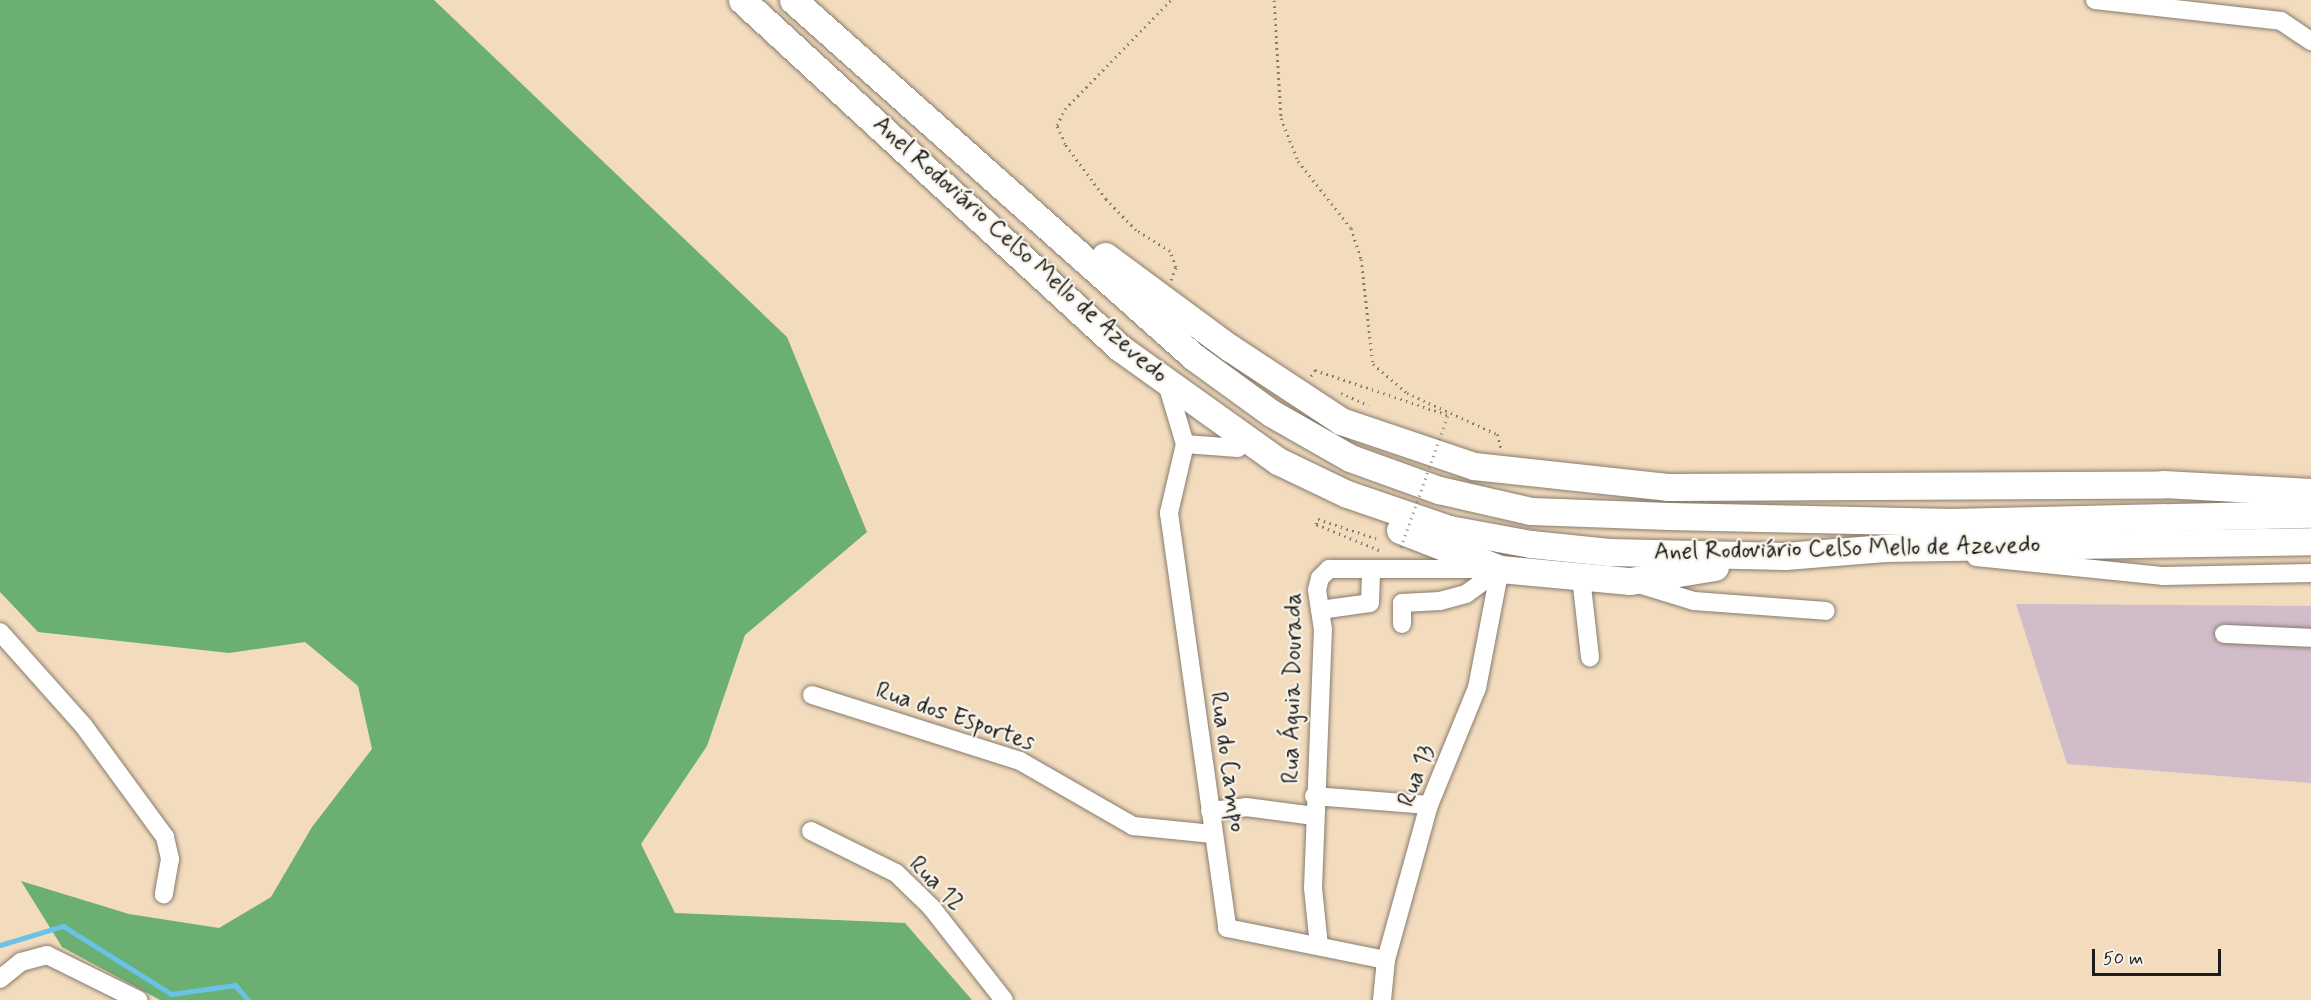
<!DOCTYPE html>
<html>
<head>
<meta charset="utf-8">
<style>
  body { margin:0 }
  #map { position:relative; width:2311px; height:1000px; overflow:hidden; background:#f3dcbe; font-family:Mynerve,sans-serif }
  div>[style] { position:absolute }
  .industrial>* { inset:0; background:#d1bdca }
  .forest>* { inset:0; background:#6caf72 }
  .stream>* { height:5px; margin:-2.5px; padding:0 2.5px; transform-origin:2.5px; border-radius:2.5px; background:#69c3e7 }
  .path>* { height:3px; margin-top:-1.5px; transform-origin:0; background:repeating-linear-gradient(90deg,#887c6d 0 1.5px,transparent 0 6px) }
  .roads { filter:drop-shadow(0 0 2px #887c6d) drop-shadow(0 0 2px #887c6d) }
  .minor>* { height:18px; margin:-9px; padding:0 9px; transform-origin:9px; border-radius:9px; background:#fff }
  .highway>* { height:27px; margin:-13.5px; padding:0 13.5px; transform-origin:13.5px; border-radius:13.5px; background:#fff }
  .path-bridge>* { height:3px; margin-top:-1.5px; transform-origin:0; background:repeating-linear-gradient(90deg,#887c6d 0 1.5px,transparent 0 6px) }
  span { translate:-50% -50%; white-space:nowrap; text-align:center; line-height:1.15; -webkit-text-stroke:4.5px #f7f3e8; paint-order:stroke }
  .street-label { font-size:24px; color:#1c1c1c }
  .scale { position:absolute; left:2092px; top:949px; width:129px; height:27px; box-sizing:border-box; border:3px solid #1c1c1c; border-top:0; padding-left:8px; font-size:18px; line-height:21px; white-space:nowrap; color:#1c1c1c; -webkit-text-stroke:4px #f7f3e8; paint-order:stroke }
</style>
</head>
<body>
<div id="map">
  <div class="industrial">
    <i style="clip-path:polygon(2016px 604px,2311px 606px,2311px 783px,2067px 764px)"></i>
  </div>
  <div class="forest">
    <i style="clip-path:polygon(0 0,434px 0,787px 337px,867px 532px,745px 635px,707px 746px,641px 844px,675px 913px,905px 923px,972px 1000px,160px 1000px,62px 947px,21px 881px,129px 914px,219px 928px,271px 897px,312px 827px,372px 749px,358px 686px,305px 642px,229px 653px,38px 632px,0 592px)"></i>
  </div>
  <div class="stream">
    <i style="left:0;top:945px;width:66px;rotate:-16.8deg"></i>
    <i style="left:63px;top:926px;width:128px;rotate:32.2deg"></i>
    <i style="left:171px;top:994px;width:65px;rotate:-8deg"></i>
    <i style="left:235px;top:985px;width:20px;rotate:49deg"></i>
  </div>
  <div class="path">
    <i style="left:1274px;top:0;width:118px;rotate:86.6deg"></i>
    <i style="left:1281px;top:118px;width:46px;rotate:68.4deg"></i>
    <i style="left:1298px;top:161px;width:85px;rotate:51.7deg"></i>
    <i style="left:1351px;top:228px;width:33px;rotate:72deg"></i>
    <i style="left:1361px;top:259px;width:106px;rotate:83.5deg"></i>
    <i style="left:1373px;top:364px;width:45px;rotate:40.5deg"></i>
    <i style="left:1407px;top:393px;width:99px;rotate:24.5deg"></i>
    <i style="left:1497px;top:434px;width:15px;rotate:74deg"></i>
    <i style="left:1171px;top:280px;width:14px;rotate:-69deg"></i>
    <i style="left:1176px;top:267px;width:17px;rotate:-111deg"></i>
    <i style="left:1170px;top:251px;width:40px;rotate:-148deg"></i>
    <i style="left:1136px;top:230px;width:43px;rotate:-134.1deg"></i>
    <i style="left:1106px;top:199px;width:69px;rotate:-126.7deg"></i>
    <i style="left:1065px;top:144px;width:21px;rotate:-113deg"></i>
    <i style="left:1057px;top:125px;width:18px;rotate:-63deg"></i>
    <i style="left:1065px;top:109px;width:152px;rotate:-45.8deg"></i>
    <i style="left:1311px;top:376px;width:7px;rotate:-56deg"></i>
    <i style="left:1315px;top:370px;width:140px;rotate:18.7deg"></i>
    <i style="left:1341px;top:393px;width:30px;rotate:24deg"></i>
    <i style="left:1379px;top:550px;width:68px;rotate:-157.6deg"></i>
    <i style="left:1316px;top:524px;width:5px;rotate:-68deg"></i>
    <i style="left:1318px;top:519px;width:66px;rotate:18.4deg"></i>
  </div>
  <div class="roads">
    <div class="minor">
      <i style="left:2095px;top:0;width:187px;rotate:6.4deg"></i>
      <i style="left:2281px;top:21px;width:36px;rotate:34deg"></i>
      <i style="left:1167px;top:384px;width:63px;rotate:73.3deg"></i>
      <i style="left:1185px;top:444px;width:71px;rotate:103.1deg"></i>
      <i style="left:1169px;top:513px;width:419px;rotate:82deg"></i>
      <i style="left:1227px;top:928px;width:162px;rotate:11.4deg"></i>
      <i style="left:1185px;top:444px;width:53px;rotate:4.3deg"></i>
      <i style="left:1976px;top:557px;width:189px;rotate:5.8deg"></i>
      <i style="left:2164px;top:576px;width:147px;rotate:-1.2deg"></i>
      <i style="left:1581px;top:577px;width:81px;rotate:83.6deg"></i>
      <i style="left:1635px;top:583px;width:62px;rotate:17deg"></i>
      <i style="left:1694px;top:601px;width:132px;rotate:4.3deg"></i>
      <i style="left:1320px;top:610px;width:50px;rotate:-8deg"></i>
      <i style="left:1370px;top:603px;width:34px;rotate:-88deg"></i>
      <i style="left:1402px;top:624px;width:21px;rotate:-90deg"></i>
      <i style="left:1402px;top:603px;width:38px;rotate:-3deg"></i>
      <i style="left:1440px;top:601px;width:27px;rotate:-15deg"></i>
      <i style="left:1466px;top:594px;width:42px;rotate:-36.3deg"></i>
      <i style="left:0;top:632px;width:125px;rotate:48.3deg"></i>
      <i style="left:83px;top:725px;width:139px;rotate:53.8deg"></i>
      <i style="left:165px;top:837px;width:23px;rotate:77deg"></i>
      <i style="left:170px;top:859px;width:36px;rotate:100deg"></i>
      <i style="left:2224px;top:634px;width:87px;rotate:2.6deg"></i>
      <i style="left:812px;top:695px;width:218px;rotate:17.6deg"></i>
      <i style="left:1020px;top:761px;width:130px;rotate:29.9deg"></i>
      <i style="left:1133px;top:826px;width:80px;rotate:5.7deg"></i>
      <i style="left:1314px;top:796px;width:115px;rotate:4.5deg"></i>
      <i style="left:1210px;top:811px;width:36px;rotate:-6deg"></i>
      <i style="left:1246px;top:807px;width:69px;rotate:7.5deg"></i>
      <i style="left:811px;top:831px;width:95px;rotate:26.3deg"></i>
      <i style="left:896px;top:873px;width:49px;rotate:44.2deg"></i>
      <i style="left:931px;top:907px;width:118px;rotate:51.9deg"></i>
      <i style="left:1319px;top:946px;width:58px;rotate:-95.9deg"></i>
      <i style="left:1313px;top:888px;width:258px;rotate:-87.8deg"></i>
      <i style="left:1323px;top:630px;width:40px;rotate:-98.5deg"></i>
      <i style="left:1317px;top:590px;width:12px;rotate:-76deg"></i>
      <i style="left:1320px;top:578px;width:13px;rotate:-45deg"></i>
      <i style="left:1329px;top:569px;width:160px"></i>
      <i style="left:0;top:979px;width:27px;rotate:-39deg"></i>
      <i style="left:21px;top:962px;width:27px;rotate:-15deg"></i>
      <i style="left:47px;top:955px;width:102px;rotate:26.3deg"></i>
      <i style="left:1382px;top:1000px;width:40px;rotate:-84.3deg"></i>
      <i style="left:1386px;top:960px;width:161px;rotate:-74.5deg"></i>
      <i style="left:1429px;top:805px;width:126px;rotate:-67.7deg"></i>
      <i style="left:1477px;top:688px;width:121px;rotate:-79.1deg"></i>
    </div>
    <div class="highway">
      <i style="left:742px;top:0;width:514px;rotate:42.63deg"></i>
      <i style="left:1120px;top:348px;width:194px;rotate:35.6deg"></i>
      <i style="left:1278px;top:461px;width:76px;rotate:25.6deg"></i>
      <i style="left:1347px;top:494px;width:108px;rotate:18.9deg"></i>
      <i style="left:1449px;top:529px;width:83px;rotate:10.4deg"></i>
      <i style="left:1531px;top:544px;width:78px;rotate:5.9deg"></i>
      <i style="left:1609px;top:552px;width:176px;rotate:1.3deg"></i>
      <i style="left:1785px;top:556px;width:100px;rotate:-4.6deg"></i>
      <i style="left:1885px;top:548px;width:426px;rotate:-0.9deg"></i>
      <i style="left:793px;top:0;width:537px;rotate:41.68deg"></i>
      <i style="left:1194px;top:357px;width:95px;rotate:36deg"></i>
      <i style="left:1271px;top:413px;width:91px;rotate:29.7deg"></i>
      <i style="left:1350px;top:458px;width:95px;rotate:19.8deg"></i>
      <i style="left:1439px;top:490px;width:94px;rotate:12.9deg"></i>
      <i style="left:1531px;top:511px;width:138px;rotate:2.1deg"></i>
      <i style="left:1669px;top:516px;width:282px;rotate:1.2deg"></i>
      <i style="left:1951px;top:522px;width:360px;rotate:-1.3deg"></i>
      <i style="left:1105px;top:256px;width:155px;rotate:36.4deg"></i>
      <i style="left:1230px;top:348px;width:133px;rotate:33.3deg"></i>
      <i style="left:1341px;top:421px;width:140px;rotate:18.7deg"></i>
      <i style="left:1474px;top:466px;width:194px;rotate:6.2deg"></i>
      <i style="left:1667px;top:487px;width:496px;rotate:-0.3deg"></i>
      <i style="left:2163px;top:484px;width:148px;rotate:3.1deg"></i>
      <i style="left:1400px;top:530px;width:107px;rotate:21.3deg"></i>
      <i style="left:1500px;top:569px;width:131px;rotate:5.3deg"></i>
      <i style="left:1630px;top:581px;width:86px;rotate:-9.4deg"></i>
    </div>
  </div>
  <div class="path-bridge">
    <i style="left:1401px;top:547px;width:140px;rotate:-70.4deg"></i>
  </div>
  <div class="street-label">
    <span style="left:1020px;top:250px;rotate:42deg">Anel Rodoviário Celso Mello de Azevedo</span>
    <span style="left:1847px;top:549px;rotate:-1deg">Anel Rodoviário Celso Mello de Azevedo</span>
    <span style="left:1293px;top:688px;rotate:-89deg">Rua Águia Dourada</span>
    <span style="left:955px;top:717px;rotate:19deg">Rua dos Esportes</span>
    <span style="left:1227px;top:762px;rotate:82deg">Rua do Campo</span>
    <span style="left:1417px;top:776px;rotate:-69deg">Rua 13</span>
    <span style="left:936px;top:884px;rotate:45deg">Rua 12</span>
  </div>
  <div class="scale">50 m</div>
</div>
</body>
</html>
